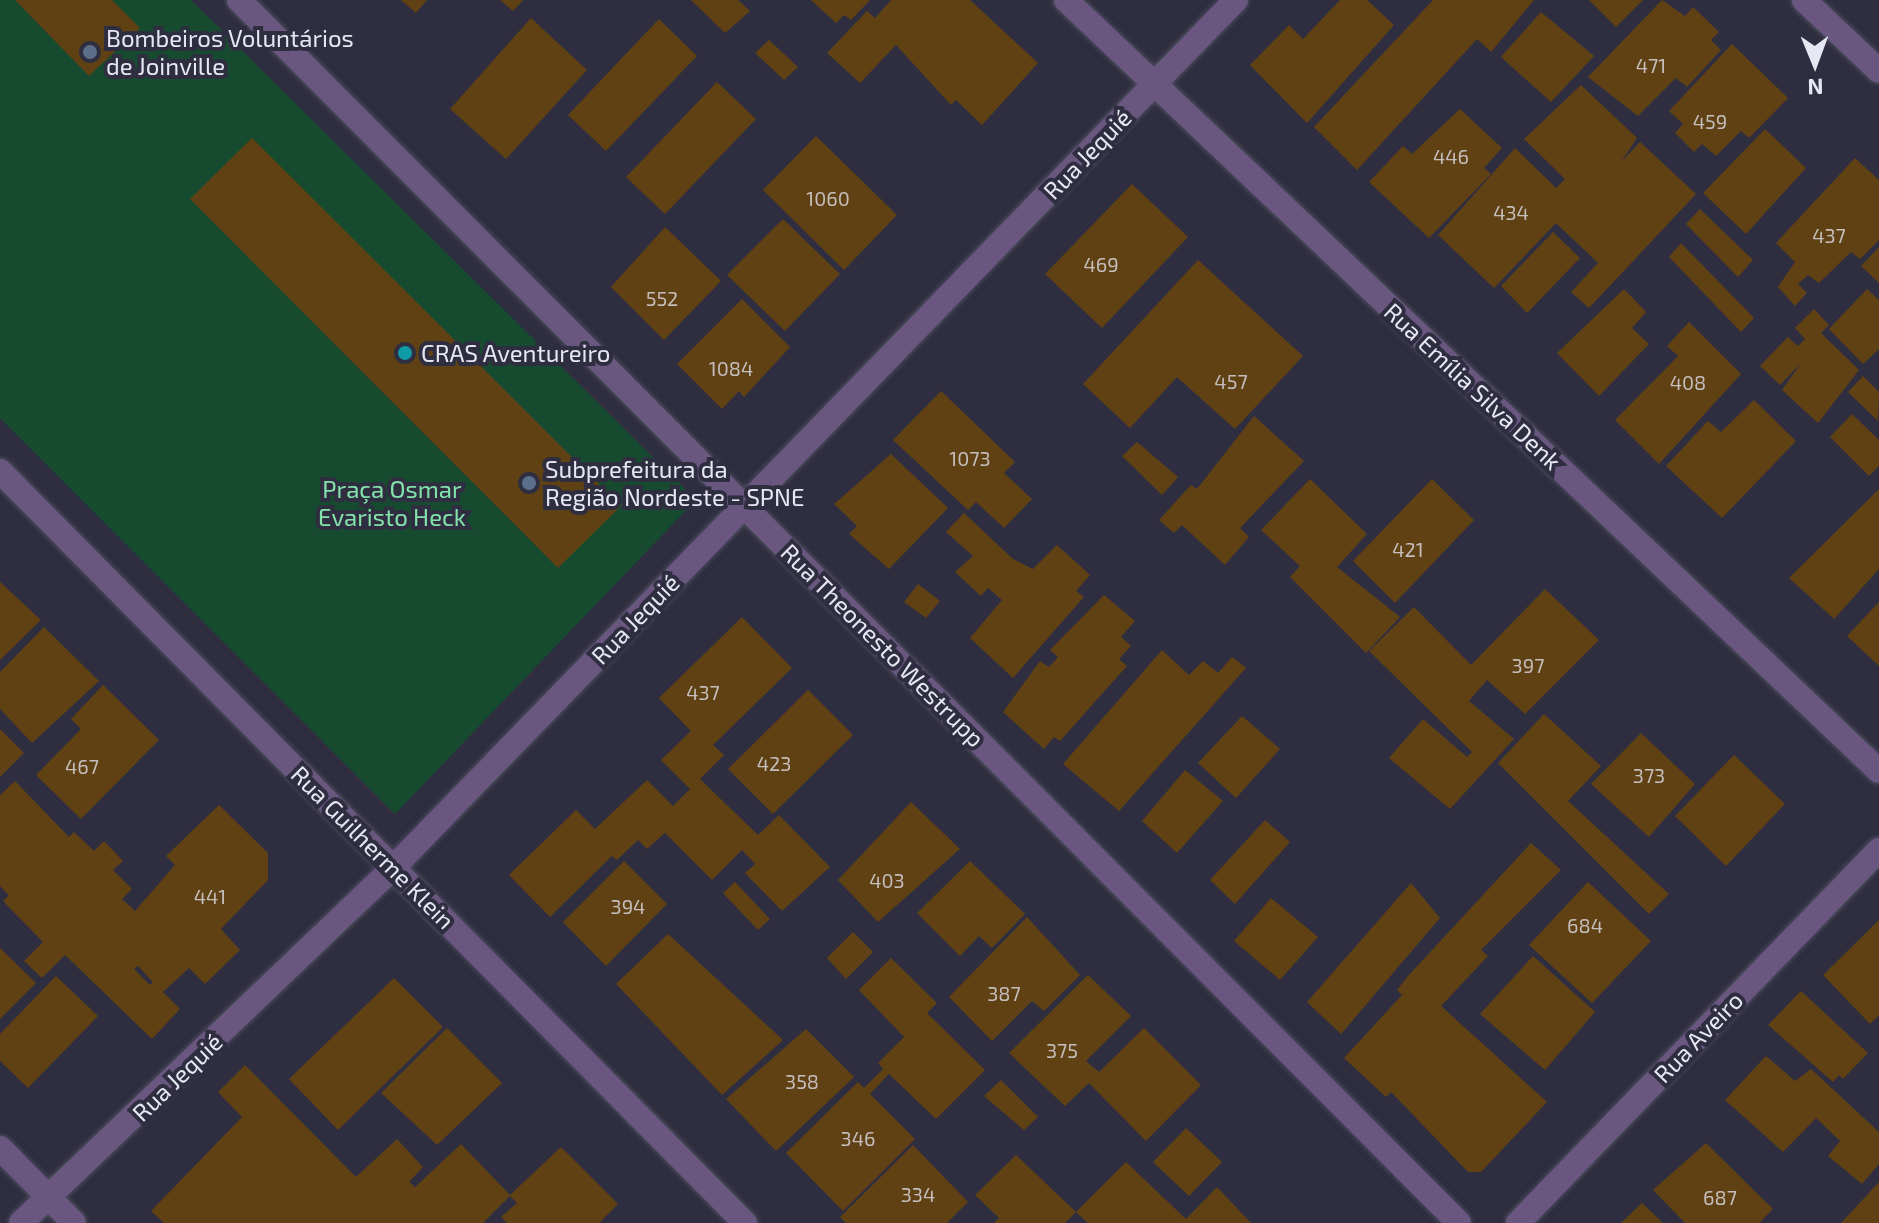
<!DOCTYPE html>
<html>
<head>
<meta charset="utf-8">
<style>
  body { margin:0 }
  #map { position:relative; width:1879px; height:1223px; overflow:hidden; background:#2f2e41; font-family:"Exo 2",sans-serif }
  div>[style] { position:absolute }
  .green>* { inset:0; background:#174b30 }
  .building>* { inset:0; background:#604114 }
  .roads { filter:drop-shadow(0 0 2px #4c4c5e) drop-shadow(0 0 2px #4c4c5e) }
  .street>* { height:24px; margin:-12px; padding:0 12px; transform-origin:12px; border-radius:12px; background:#695780 }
  .dots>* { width:22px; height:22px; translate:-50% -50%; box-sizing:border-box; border:4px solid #2f2e41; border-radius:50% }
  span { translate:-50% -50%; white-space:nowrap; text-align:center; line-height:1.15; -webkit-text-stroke:8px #2f2e41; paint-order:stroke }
  .number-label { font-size:20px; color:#c5bebc }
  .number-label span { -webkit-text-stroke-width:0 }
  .poi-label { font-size:24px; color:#e7e7f4 }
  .left { translate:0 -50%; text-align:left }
  .street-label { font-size:24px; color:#e7e7f4 }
  .park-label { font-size:24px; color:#82e2aa }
  .north { position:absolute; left:1775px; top:24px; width:80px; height:80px; -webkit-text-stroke:6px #2f2e41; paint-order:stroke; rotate:179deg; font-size:22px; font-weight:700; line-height:32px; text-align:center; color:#e7e7f4 }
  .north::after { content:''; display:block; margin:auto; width:28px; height:36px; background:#e7e7f4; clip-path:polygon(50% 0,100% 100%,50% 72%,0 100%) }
</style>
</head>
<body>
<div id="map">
  <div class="green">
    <i style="clip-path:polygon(0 0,191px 0,696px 500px,395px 814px,0 418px)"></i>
  </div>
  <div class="building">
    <i style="clip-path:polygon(15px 0,112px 0,140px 28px,89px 76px)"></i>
    <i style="clip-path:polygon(401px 0,427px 0,416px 13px)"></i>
    <i style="clip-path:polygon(500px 0,523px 0,513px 11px)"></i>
    <i style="clip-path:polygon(691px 0,738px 0,750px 11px,725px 33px)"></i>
    <i style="clip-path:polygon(811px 0,870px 0,851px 20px,844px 15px,836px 23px)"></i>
    <i style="clip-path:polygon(891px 0,970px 0,1038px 63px,982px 125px,956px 100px,951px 105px,896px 45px,860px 83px,827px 53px,867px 11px,875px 18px)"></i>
    <i style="clip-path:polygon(1340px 0,1367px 0,1394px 25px,1307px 123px,1250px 65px,1289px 25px,1303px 39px)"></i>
    <i style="clip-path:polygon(1433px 0,1534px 0,1491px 52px,1477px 39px,1357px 170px,1314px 127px)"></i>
    <i style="clip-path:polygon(1589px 0,1643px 0,1616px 27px)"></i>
    <i style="clip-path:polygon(1662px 0,1685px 16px,1693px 7px,1719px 32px,1711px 40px,1721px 50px,1687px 87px,1676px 78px,1638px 116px,1588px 77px)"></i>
    <i style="clip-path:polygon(1541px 12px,1594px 56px,1551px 102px,1501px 57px)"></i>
    <i style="clip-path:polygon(531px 18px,587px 70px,506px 159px,450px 109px)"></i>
    <i style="clip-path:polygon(659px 19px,697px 56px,606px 151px,568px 115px)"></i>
    <i style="clip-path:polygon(769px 40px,798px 67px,784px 80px,755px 53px)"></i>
    <i style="clip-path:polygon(1732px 44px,1788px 98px,1749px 138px,1741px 131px,1716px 156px,1702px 144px,1694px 152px,1675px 133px,1683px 124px,1669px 111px)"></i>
    <i style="clip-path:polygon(717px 82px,756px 119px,665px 214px,626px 177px)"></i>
    <i style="clip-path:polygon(1581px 85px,1637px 138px,1621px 162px,1640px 142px,1696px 194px,1589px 308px,1571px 292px,1598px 263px,1556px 223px,1494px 288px,1438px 235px,1515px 148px,1556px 188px,1565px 179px,1524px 139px)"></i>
    <i style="clip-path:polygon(1460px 109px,1502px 148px,1484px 168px,1491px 174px,1429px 238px,1369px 182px,1403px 146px,1412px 154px)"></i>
    <i style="clip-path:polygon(1765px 129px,1806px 168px,1746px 234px,1703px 193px)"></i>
    <i style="clip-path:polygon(816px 136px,897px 215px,844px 270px,763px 190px)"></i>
    <i style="clip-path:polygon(252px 138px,621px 506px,558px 568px,190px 199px)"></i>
    <i style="clip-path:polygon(1855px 158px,1879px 180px,1879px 240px,1860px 259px,1851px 252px,1819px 283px,1808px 275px,1798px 284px,1807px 293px,1795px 306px,1778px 287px,1795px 262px,1776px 243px)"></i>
    <i style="clip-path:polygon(1132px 184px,1188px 237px,1102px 328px,1045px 274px)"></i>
    <i style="clip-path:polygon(1700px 209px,1753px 260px,1738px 277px,1686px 224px)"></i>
    <i style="clip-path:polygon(783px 219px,840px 274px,785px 331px,727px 275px)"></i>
    <i style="clip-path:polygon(665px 227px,721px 281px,664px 340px,611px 287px)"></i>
    <i style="clip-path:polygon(1553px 232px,1580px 258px,1527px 313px,1501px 286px)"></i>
    <i style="clip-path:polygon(1681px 243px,1754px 318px,1741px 332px,1669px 257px)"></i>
    <i style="clip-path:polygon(1879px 247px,1879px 283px,1861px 266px)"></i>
    <i style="clip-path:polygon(1198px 260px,1303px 356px,1235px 429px,1177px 377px,1130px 428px,1083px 384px)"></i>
    <i style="clip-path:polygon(1624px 289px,1646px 312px,1632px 328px,1649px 344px,1599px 396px,1557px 353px)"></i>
    <i style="clip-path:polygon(1867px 289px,1879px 300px,1879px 349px,1863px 364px,1829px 329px)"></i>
    <i style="clip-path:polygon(742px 299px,790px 347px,744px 397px,739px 391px,722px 409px,677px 364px)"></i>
    <i style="clip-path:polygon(1814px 309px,1829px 325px,1821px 333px,1859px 370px,1818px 423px,1782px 390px,1801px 363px,1780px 385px,1760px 366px,1788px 337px,1798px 346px,1805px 339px,1795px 328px)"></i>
    <i style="clip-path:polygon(1689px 322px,1741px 374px,1659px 464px,1615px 420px,1678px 356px,1667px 346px)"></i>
    <i style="clip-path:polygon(1863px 376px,1879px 392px,1878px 421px,1848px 392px)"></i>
    <i style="clip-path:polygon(941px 391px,1015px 462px,1004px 473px,1032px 499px,1004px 528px,976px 502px,968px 510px,893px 440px)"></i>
    <i style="clip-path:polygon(1754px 400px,1796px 441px,1722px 518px,1666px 466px,1708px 421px,1721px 432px)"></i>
    <i style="clip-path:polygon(1852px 414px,1879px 440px,1879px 466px,1869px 476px,1830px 437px)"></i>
    <i style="clip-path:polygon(1254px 416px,1304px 461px,1240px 528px,1249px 537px,1225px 565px,1182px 525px,1174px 533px,1159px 520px,1191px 485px,1197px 489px)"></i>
    <i style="clip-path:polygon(1137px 442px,1178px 477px,1162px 495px,1122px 456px)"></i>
    <i style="clip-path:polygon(891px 454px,948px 508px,889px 569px,849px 534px,857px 526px,834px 504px)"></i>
    <i style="clip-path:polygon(1310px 479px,1367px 534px,1337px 567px,1400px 617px,1366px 653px,1290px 577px,1300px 566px,1261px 530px)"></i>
    <i style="clip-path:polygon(1432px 479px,1474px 520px,1395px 603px,1353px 561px)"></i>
    <i style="clip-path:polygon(1879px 489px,1879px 569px,1834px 619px,1789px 578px)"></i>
    <i style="clip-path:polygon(964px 513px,1013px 559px,1033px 569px,1057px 545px,1090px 575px,1076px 591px,1084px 597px,1013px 678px,970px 638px,1002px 600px,988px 588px,981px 596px,955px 572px,973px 556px,946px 532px)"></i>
    <i style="clip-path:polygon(0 582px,41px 620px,0 660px)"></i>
    <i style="clip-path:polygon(918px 584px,940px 601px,926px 618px,904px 602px)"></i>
    <i style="clip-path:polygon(1545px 589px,1599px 640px,1525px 714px,1487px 680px,1469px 701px,1514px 739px,1450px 809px,1389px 758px,1423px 719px,1467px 757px,1472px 752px,1369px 651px,1414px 607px,1471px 665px)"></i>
    <i style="clip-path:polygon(1104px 595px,1135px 621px,1121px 637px,1131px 646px,1119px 659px,1127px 666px,1060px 741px,1054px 737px,1044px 749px,1003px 712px,1040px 661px,1049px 667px,1058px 657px,1050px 650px)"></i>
    <i style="clip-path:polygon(1879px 602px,1879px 666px,1847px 636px)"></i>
    <i style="clip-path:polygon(742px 617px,792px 668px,713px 745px,724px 755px,700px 779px,758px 835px,779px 815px,830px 867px,782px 911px,745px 873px,755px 864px,742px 850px,712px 880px,665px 833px,647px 849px,638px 840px,617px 860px,612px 856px,550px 917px,509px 875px,576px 810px,595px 829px,647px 780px,673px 806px,690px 789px,661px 760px,691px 731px,659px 698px)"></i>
    <i style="clip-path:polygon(44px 627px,99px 681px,32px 743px,0 709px,0 672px)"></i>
    <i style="clip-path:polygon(1162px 650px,1189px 675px,1203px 661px,1218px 673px,1232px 657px,1246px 668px,1119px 811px,1063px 764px)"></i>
    <i style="clip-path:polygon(103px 685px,159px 740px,81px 819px,36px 775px,81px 729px,71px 719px)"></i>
    <i style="clip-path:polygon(808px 690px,853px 735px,773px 814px,728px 769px)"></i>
    <i style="clip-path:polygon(1544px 714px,1601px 766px,1568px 801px,1669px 894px,1649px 914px,1498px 763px)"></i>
    <i style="clip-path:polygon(1242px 716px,1280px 749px,1236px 798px,1198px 763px)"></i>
    <i style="clip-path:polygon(0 729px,24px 753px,0 777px)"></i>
    <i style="clip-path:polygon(1641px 733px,1695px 784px,1649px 837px,1591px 784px)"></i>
    <i style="clip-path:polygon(1734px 755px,1785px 804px,1726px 866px,1675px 816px)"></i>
    <i style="clip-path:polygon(1185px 770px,1223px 801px,1177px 853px,1142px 821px)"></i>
    <i style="clip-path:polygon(evenodd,15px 781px,69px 837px,74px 832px,94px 851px,104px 841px,123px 861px,113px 870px,132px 889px,122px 899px,135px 911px,175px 865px,166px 856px,219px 805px,268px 853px,268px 880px,221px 929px,240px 950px,205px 984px,189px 968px,163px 992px,180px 1009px,152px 1039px,65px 955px,42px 978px,24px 961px,43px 942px,3px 901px,9px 895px,0 886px,0 795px,15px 781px,138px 966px,153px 982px,150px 985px,134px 969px,138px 966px)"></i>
    <i style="clip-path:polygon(911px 802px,960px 849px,878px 922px,838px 880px)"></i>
    <i style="clip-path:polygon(1265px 820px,1290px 842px,1235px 904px,1210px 880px)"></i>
    <i style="clip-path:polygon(1531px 843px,1561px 870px,1481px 950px,1488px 956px,1441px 1006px,1547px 1102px,1481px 1172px,1468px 1172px,1391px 1092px,1386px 1097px,1344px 1058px,1402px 995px,1397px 990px,1408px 976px)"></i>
    <i style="clip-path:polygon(624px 861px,667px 904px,606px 966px,563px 922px)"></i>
    <i style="clip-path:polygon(970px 861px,1025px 914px,992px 948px,979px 936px,960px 956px,917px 913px)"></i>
    <i style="clip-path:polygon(735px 882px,770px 919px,758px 930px,723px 893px)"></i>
    <i style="clip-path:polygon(1588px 882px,1651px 941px,1592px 1003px,1529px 945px)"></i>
    <i style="clip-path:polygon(1411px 883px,1440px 918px,1341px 1034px,1307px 1002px)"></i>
    <i style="clip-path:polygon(1271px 898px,1318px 937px,1280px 980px,1234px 941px)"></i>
    <i style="clip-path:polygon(1027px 917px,1080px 975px,1044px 1011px,1032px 1001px,992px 1041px,949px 997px)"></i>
    <i style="clip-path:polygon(1879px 920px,1879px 1015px,1870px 1024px,1823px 975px)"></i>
    <i style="clip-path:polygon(853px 932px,873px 952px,846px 979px,827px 958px)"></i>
    <i style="clip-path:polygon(668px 934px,783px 1040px,722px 1095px,616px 984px)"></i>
    <i style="clip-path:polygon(0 948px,36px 983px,0 1019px)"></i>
    <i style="clip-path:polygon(1533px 956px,1595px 1012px,1545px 1070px,1480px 1014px)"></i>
    <i style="clip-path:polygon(891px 958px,937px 1003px,927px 1013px,985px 1070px,936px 1119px,889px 1074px,870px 1094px,915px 1139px,843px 1211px,786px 1153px,858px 1082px,864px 1088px,883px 1069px,878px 1063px,904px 1037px,859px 990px)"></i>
    <i style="clip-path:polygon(1088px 975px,1131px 1016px,1086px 1061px,1099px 1072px,1144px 1028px,1201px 1085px,1146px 1141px,1089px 1083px,1065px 1106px,1009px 1053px)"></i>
    <i style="clip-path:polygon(56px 976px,98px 1016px,28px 1088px,0 1061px,0 1034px)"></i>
    <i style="clip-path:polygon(394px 978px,443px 1027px,338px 1130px,289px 1079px)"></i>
    <i style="clip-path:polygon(1801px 991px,1868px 1053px,1843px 1079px,1839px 1075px,1833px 1082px,1768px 1025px)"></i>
    <i style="clip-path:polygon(447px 1028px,502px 1083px,437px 1145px,381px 1093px)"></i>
    <i style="clip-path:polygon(806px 1029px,854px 1077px,776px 1151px,726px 1099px)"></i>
    <i style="clip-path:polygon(1766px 1056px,1795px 1081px,1811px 1069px,1879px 1132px,1879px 1164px,1862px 1184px,1828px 1156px,1840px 1141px,1816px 1118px,1783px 1152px,1725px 1100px)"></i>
    <i style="clip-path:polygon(245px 1065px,356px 1177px,397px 1139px,423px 1167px,409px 1182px,415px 1187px,461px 1144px,510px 1195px,561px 1147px,618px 1204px,599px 1223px,507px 1223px,501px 1217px,517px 1203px,510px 1196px,483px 1223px,164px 1223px,151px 1211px,242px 1117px,218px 1092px)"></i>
    <i style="clip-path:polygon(1001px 1080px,1038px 1117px,1024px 1130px,984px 1096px)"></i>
    <i style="clip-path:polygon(1186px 1128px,1222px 1162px,1189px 1196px,1153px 1162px)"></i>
    <i style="clip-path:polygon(1706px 1143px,1773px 1209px,1759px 1223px,1685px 1223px,1653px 1190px)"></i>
    <i style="clip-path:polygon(913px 1145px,968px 1202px,947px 1223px,846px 1223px,840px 1217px)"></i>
    <i style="clip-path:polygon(1016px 1155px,1076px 1212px,1065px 1223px,994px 1223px,999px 1218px,975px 1195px)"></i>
    <i style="clip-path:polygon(1126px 1162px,1186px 1219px,1217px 1187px,1251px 1223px,1088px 1223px,1076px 1212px)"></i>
    <i style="clip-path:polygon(1879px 1182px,1879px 1223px,1841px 1223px)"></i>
    <i style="clip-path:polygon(1642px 1203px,1663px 1223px,1621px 1223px)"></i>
  </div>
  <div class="roads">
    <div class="street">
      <i style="left:239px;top:0;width:1727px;rotate:45.07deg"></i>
      <i style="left:1066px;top:0;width:1120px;rotate:43.48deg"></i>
      <i style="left:1804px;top:0;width:103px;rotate:43.4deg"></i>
      <i style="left:0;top:471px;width:1059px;rotate:45.27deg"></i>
      <i style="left:0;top:1148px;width:105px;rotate:45.4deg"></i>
      <i style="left:21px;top:1223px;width:514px;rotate:-43.66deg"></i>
      <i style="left:393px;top:868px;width:1210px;rotate:-45.84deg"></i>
      <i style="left:1518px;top:1223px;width:519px;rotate:-45.94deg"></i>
    </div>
  </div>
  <div class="dots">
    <i style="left:90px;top:52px;background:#5c6f8a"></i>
    <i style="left:405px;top:353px;background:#0f9aa8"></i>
    <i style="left:529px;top:483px;background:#5c6f8a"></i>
  </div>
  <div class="number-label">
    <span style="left:1651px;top:65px">471</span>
    <span style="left:1710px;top:121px">459</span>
    <span style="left:1451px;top:156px">446</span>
    <span style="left:828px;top:198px">1060</span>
    <span style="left:1511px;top:212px">434</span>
    <span style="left:1829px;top:235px">437</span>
    <span style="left:1101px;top:264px">469</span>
    <span style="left:662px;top:298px">552</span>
    <span style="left:731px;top:368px">1084</span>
    <span style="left:1231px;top:381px">457</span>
    <span style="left:1688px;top:382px">408</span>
    <span style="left:970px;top:458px">1073</span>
    <span style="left:1408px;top:549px">421</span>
    <span style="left:1528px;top:665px">397</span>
    <span style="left:703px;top:692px">437</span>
    <span style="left:774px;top:763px">423</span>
    <span style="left:82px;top:766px">467</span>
    <span style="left:1649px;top:775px">373</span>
    <span style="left:887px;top:880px">403</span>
    <span style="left:210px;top:896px">441</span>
    <span style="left:628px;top:906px">394</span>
    <span style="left:1585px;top:925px">684</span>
    <span style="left:1004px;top:993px">387</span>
    <span style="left:1062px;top:1050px">375</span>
    <span style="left:802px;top:1081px">358</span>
    <span style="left:858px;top:1138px">346</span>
    <span style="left:918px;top:1194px">334</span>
    <span style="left:1720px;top:1197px">687</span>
  </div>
  <div class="poi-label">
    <span class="left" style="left:106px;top:52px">Bombeiros Voluntários<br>de Joinville</span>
    <span class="left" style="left:421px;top:353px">CRAS Aventureiro</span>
    <span class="left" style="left:545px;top:483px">Subprefeitura da<br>Região Nordeste - SPNE</span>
  </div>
  <div class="street-label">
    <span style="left:1087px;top:154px;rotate:-46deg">Rua Jequié</span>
    <span style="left:1473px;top:386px;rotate:43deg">Rua Emília Silva Denk</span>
    <span style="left:635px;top:619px;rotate:-46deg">Rua Jequié</span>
    <span style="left:883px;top:645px;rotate:45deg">Rua Theonesto Westrupp</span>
    <span style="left:373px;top:847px;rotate:45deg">Rua Guilherme Klein</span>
    <span style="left:1698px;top:1037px;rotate:-46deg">Rua Aveiro</span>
    <span style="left:177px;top:1077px;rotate:-44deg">Rua Jequié</span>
  </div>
  <div class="park-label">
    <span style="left:392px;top:503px">Praça Osmar<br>Evaristo Heck</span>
  </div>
  <div class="north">N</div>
</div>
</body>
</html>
